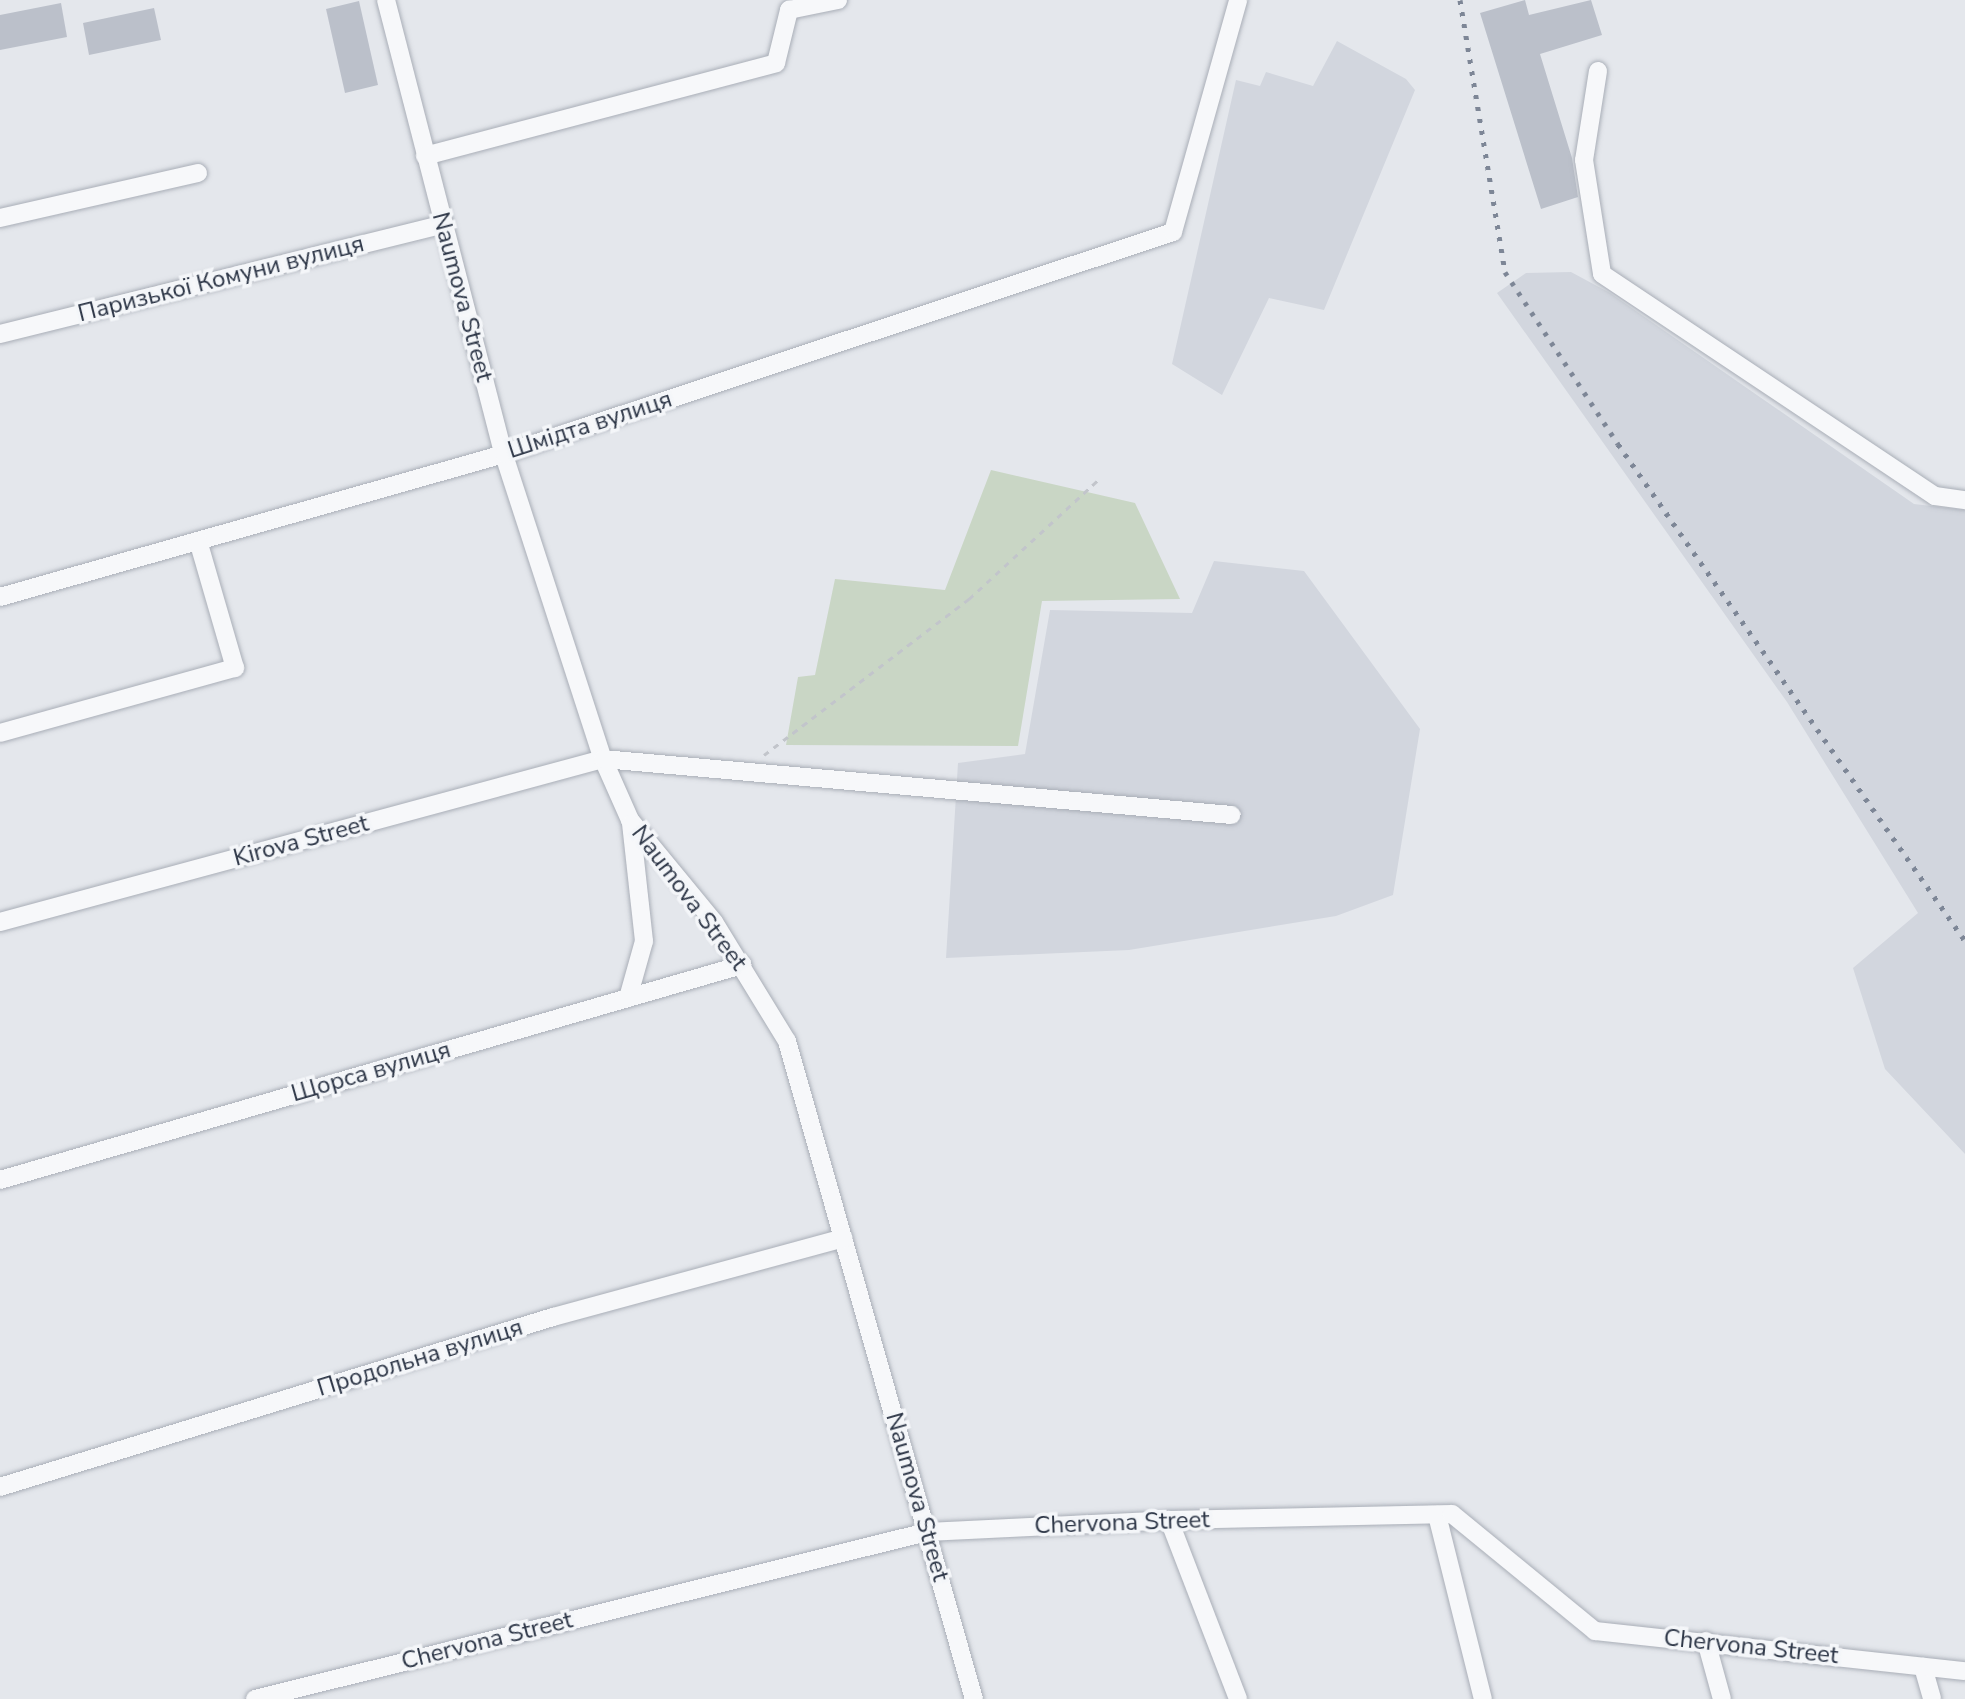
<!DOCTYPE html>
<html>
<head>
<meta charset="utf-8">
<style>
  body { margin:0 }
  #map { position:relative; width:1965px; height:1699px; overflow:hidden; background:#e4e7ec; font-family:"Nunito Sans",sans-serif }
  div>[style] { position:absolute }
  .built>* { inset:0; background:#d2d6de }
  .green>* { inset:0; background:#c9d6c5 }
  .building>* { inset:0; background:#bbc0ca }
  .path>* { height:3px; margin-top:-1.5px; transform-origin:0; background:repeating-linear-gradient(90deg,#c2c5cb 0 6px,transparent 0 12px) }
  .roads { filter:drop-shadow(0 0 2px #a9aeb7) drop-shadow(0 0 2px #a9aeb7) }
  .minor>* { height:18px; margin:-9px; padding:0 9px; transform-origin:9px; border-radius:9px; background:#f7f8fa }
  .rail>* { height:5px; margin-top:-2.5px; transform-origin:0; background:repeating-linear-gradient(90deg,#7d8696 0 4px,transparent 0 12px) }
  span { translate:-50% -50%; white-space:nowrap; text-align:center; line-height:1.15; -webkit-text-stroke:7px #f4f6f9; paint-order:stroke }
  .street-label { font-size:24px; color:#2b3445 }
</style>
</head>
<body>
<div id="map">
  <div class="built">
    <i style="clip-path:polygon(1337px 41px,1406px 79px,1415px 90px,1324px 310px,1269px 298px,1222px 395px,1172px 364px,1236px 80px,1260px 86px,1266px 72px,1313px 86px)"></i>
    <i style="clip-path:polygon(1571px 272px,1610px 293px,1914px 504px,1965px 510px,1965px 1154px,1885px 1069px,1853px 968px,1918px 913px,1787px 702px,1497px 293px,1526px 273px)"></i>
    <i style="clip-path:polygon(1214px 561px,1304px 571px,1420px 729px,1393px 895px,1336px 916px,1129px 950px,946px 958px,958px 763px,1025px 754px,1050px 610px,1192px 613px)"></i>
  </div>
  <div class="green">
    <i style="clip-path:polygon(991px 470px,1135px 503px,1180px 599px,1042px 601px,1018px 746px,786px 745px,798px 677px,815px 675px,835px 579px,945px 590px)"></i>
  </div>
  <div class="building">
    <i style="clip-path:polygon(1525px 0,1529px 15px,1591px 0,1602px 35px,1540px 54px,1572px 158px,1578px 197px,1541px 209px,1480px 13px)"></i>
    <i style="clip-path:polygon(359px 1px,378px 85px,345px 93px,326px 9px)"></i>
    <i style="clip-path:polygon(61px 3px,67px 37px,0 50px,0 15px)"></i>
    <i style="clip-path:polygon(154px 8px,161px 40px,89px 55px,83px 23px)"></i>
  </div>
  <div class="path">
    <i style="left:764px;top:755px;width:258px;rotate:-37.3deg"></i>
    <i style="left:969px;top:599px;width:178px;rotate:-42.7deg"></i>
  </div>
  <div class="roads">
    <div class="minor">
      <i style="left:386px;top:0;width:464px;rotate:75.5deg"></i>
      <i style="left:502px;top:449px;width:326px;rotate:72deg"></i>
      <i style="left:603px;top:759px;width:67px;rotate:66.1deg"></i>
      <i style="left:630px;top:820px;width:132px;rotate:50.5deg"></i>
      <i style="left:714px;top:922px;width:140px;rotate:58.5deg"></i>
      <i style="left:787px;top:1041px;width:684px;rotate:74.14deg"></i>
      <i style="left:1598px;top:71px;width:90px;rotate:98.9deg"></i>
      <i style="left:1584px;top:160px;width:115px;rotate:81deg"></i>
      <i style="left:1602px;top:274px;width:400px;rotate:33.7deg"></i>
      <i style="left:1935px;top:496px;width:30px;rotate:8deg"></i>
      <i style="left:425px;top:156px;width:363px;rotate:-14.8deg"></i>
      <i style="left:776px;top:63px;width:55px;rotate:-76.2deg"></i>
      <i style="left:789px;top:10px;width:50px;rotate:-11.5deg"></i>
      <i style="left:0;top:218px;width:203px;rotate:-12.8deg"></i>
      <i style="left:0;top:334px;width:455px;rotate:-13.9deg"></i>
      <i style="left:0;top:597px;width:524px;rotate:-15.84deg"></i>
      <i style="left:504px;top:454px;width:705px;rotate:-18.36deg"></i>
      <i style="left:1173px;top:232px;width:241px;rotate:-74.3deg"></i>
      <i style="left:0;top:733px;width:244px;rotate:-15.5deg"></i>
      <i style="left:235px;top:668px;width:132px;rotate:-106.2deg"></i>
      <i style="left:0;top:922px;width:625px;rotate:-15.13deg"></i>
      <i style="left:603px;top:759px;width:631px;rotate:5.09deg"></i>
      <i style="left:628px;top:998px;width:59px;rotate:-74.3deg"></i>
      <i style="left:644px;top:941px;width:118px;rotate:-96.3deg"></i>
      <i style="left:0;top:1180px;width:773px;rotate:-16.16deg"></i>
      <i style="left:0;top:1487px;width:579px;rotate:-17.09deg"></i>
      <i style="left:553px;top:1317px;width:301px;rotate:-15.2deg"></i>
      <i style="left:1437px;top:1515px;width:190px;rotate:76deg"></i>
      <i style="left:1169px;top:1520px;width:192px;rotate:68.9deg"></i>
      <i style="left:1706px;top:1641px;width:60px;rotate:74.6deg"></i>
      <i style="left:1923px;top:1667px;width:33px;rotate:74deg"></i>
      <i style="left:255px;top:1699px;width:692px;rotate:-13.96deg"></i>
      <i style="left:927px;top:1532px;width:242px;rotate:-2.8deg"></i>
      <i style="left:1169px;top:1520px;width:283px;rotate:-1.2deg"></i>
      <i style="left:1452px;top:1514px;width:185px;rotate:39.3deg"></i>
      <i style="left:1595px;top:1631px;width:372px;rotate:6.2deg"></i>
    </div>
  </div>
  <div class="rail">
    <i style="left:1460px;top:0;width:276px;rotate:80.6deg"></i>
    <i style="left:1505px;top:272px;width:206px;rotate:56.7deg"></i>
    <i style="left:1618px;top:444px;width:606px;rotate:55.08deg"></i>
  </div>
  <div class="street-label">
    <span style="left:221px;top:279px;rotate:-14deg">Паризької Комуни вулиця</span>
    <span style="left:462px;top:297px;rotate:75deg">Naumova Street</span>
    <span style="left:590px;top:425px;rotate:-18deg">Шмідта вулиця</span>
    <span style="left:301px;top:841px;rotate:-15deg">Kirova Street</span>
    <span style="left:689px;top:898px;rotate:53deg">Naumova Street</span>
    <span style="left:371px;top:1072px;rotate:-16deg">Щорса вулиця</span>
    <span style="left:420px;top:1358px;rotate:-17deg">Продольна вулиця</span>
    <span style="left:917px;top:1497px;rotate:74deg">Naumova Street</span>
    <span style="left:1122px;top:1523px;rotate:-2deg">Chervona Street</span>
    <span style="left:487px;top:1641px;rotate:-14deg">Chervona Street</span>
    <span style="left:1751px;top:1647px;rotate:6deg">Chervona Street</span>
  </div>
</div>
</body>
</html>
